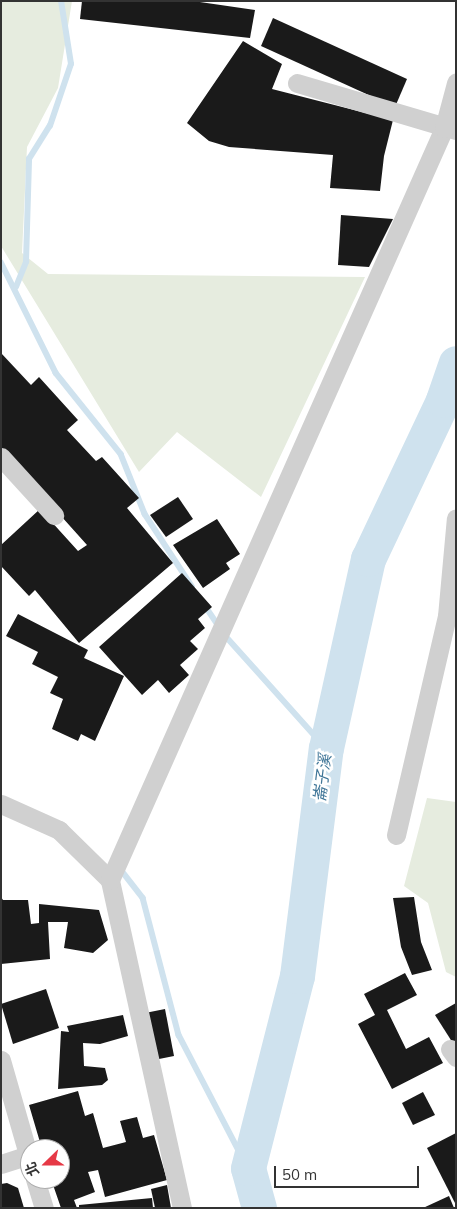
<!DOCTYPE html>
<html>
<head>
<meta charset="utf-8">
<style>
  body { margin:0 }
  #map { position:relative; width:457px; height:1209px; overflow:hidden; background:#fff; font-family:Mulish,"Noto Sans TC",sans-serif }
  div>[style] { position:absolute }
  .green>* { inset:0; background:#e6ecdf }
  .stream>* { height:5.5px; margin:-2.75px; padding:0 2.75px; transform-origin:2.75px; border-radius:2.75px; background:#cfe2ee }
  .river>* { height:35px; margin:-17.5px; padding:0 17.5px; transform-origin:17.5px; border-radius:17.5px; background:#cfe2ee }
  .building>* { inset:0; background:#1a1a1a }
  .minor>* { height:19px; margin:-9.5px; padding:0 9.5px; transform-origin:9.5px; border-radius:9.5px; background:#d0d0d0 }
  span { translate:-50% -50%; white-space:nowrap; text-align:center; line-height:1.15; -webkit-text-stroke:5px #fff; paint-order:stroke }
  .water-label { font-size:16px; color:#3f7597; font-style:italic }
  .frame { position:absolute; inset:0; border:2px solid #333; pointer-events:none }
  .north { position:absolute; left:20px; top:1139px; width:50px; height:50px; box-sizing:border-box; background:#fff; border:1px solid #adadad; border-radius:50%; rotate:248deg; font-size:14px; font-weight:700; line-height:20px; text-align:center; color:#333 }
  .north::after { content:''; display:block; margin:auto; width:18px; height:22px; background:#e63946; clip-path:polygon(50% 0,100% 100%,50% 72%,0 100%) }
  .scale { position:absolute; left:274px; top:1166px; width:145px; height:22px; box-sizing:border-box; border:2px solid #333; border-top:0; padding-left:6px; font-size:15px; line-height:18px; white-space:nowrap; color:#333; -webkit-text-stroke:4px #fff; paint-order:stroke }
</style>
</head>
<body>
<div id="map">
  <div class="green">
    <i style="clip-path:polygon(1px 1px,72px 1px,58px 88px,27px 147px,22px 253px,48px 274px,365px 277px,261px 497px,177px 432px,139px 472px,1px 246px)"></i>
    <i style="clip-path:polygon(427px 798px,456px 802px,456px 977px,446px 972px,428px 903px,404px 886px)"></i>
  </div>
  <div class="stream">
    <i style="left:1px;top:262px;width:124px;rotate:63.6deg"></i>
    <i style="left:56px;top:373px;width:104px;rotate:51.3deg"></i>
    <i style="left:121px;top:454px;width:65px;rotate:68.2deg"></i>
    <i style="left:145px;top:514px;width:86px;rotate:56.9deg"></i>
    <i style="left:16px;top:287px;width:27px;rotate:-68deg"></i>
    <i style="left:26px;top:262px;width:103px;rotate:-88.3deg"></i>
    <i style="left:29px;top:159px;width:39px;rotate:-58deg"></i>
    <i style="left:50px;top:126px;width:65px;rotate:-71.3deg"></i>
    <i style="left:71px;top:64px;width:64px;rotate:-99deg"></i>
    <i style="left:204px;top:604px;width:25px;rotate:56deg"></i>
    <i style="left:223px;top:633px;width:154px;rotate:48.2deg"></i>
    <i style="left:122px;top:871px;width:34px;rotate:52deg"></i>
    <i style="left:143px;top:898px;width:142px;rotate:75.3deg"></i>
    <i style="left:179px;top:1035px;width:150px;rotate:62.6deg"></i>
  </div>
  <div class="river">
    <i style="left:259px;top:1208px;width:41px;rotate:-105.4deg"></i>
    <i style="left:248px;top:1168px;width:198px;rotate:-75.7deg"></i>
    <i style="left:297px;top:976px;width:230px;rotate:-82.8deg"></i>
    <i style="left:326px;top:748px;width:194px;rotate:-77.5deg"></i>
    <i style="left:368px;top:559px;width:176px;rotate:-64.7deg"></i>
    <i style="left:443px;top:400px;width:39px;rotate:-71deg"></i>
  </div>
  <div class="building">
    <i style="clip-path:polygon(82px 1px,193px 1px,255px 10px,250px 38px,80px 19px)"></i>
    <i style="clip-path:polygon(273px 18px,407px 79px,395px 107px,261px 46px)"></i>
    <i style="clip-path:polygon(243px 41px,282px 64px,272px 89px,393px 120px,384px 156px,380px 191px,330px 188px,333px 155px,229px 147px,209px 141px,187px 123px)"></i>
    <i style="clip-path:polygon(341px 215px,393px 219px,369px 267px,338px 265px)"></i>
    <i style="clip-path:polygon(1px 353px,31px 385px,39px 377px,78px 420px,67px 430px,96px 461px,102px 457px,139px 498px,127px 508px,173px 563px,79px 643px,35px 590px,29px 596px,1px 566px,1px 545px,40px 509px,78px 551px,87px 545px,1px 449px)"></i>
    <i style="clip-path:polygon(178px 497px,193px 519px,166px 537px,150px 515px)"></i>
    <i style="clip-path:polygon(217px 519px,240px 554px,226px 563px,230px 569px,203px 588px,173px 545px)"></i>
    <i style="clip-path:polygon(182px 573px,212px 607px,198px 619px,205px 628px,190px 641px,198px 649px,180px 665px,189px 675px,169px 693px,158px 680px,142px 695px,99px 647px)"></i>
    <i style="clip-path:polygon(18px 614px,88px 650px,84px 658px,124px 676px,95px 741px,81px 734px,78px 741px,52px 729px,63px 699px,50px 693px,58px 677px,32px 664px,38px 652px,6px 636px)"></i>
    <i style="clip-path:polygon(1px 897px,3px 900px,28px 900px,31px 924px,39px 923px,39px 904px,99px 910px,108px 940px,93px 953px,64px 948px,68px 922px,48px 922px,50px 959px,1px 964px)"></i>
    <i style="clip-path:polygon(414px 897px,421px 942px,432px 970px,412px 975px,401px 947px,393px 898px)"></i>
    <i style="clip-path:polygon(405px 973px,417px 995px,387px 1010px,406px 1049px,429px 1037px,443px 1063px,392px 1089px,358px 1024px,375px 1015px,364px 994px)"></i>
    <i style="clip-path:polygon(46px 989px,59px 1028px,13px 1044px,1px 1004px)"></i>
    <i style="clip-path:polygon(456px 1003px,456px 1048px,435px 1015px)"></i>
    <i style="clip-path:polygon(165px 1009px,174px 1056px,154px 1060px,145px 1013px)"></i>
    <i style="clip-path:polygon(123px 1015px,128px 1036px,100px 1044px,83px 1043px,84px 1066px,105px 1068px,108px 1080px,102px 1085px,58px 1089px,61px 1031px,69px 1032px,67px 1026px)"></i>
    <i style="clip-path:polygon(78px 1091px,85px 1116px,93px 1113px,103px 1148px,126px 1142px,120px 1121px,137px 1117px,143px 1138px,154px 1135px,167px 1180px,105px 1197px,98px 1170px,88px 1172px,95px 1192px,74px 1200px,77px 1208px,61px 1208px,51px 1179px,60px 1179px,60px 1149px,42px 1149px,29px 1105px)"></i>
    <i style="clip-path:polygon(423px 1092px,435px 1115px,413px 1125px,402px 1103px)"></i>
    <i style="clip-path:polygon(456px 1133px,456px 1205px,427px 1148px)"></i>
    <i style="clip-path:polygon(7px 1183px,18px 1188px,24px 1208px,1px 1208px,1px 1184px)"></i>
    <i style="clip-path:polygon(167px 1185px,171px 1208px,155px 1208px,151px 1189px)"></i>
    <i style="clip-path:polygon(449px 1196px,454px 1208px,423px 1208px)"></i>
    <i style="clip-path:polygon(152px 1198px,153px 1208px,79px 1208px,79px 1205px)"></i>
  </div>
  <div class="minor">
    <i style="left:297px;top:83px;width:166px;rotate:16.5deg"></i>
    <i style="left:1px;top:457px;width:79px;rotate:47.6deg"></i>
    <i style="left:1px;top:804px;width:64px;rotate:24.1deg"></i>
    <i style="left:59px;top:830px;width:71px;rotate:44.4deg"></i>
    <i style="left:396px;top:835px;width:225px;rotate:-76.9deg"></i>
    <i style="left:447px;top:616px;width:98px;rotate:-84.8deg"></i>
    <i style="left:450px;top:1049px;width:10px;rotate:53deg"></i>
    <i style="left:1px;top:1060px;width:105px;rotate:74deg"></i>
    <i style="left:1px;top:1164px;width:28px;rotate:-18deg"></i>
    <i style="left:35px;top:1179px;width:30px;rotate:73deg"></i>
    <i style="left:182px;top:1208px;width:336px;rotate:-102.4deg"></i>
    <i style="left:110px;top:880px;width:823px;rotate:-66.05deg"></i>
    <i style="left:444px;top:128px;width:47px;rotate:-75.1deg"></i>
  </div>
  <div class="water-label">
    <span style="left:322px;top:778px;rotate:-83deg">崙子溪</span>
  </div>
  <div class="frame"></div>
  <div class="north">北</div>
  <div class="scale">50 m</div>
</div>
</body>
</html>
